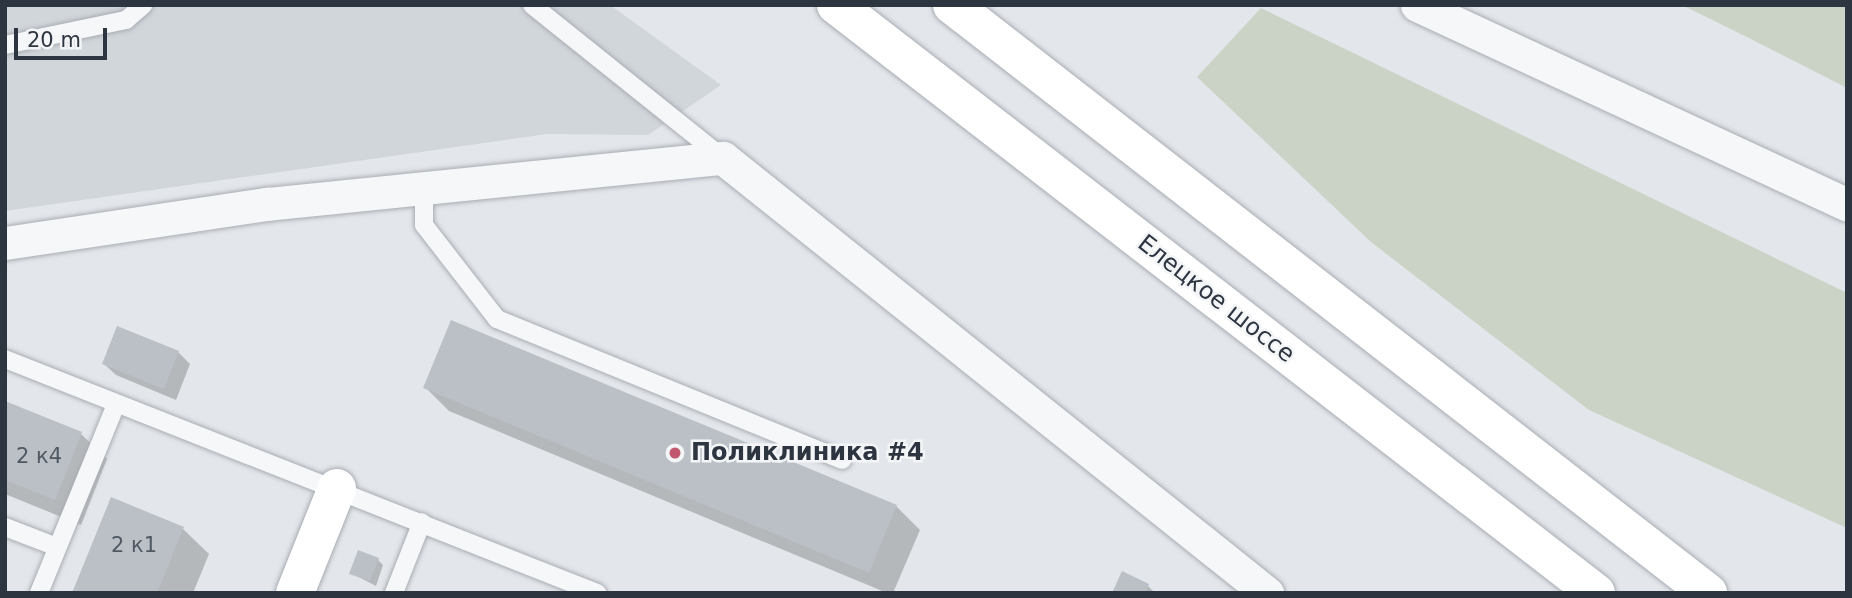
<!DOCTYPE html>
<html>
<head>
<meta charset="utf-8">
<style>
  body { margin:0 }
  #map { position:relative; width:1852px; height:598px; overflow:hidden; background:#e3e6ea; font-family:"DejaVu Sans",sans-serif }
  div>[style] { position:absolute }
  .built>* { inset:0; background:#d1d6db }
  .green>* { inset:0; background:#cad3c5 }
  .shadow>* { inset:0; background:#0003 }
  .building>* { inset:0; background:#bbc0c6 }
  .roads { filter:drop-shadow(0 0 2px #a9adb4) drop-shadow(0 0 2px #a9adb4) }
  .lane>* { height:18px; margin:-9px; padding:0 9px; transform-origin:9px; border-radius:9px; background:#f5f7f8 }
  .street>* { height:33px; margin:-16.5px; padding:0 16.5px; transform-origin:16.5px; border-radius:16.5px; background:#f5f7f8 }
  .secondary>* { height:38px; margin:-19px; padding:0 19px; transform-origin:19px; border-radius:19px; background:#fff }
  .primary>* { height:38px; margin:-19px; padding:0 19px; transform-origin:19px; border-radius:19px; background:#fff }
  .dots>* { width:19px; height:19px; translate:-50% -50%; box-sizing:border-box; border:4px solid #f3f5f7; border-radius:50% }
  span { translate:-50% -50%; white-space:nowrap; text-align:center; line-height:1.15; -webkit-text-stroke:5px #f3f5f7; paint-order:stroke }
  .number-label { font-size:21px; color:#505862 }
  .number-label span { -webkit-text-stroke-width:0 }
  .street-label { font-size:24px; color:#2d3540 }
  .poi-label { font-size:24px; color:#2d3540; font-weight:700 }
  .left { translate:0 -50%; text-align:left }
  .frame { position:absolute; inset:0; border:7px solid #2d3540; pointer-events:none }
  .scale { position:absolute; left:14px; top:28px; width:93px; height:32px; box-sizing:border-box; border:4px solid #2d3540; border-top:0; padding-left:9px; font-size:21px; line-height:24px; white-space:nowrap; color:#2d3540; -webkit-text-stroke:5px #f3f5f7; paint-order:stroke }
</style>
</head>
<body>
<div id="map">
  <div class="built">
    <i style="clip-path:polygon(5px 5px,610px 5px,721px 85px,648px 135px,547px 134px,5px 211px)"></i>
  </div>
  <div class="green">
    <i style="clip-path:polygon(1682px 5px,1847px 5px,1847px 88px,1747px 37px)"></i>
    <i style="clip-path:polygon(1261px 8px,1847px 293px,1847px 528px,1589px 410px,1371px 242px,1197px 77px)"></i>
  </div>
  <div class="shadow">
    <i style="clip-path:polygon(118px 329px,179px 353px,190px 364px,176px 400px,116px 375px,104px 364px)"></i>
    <i style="clip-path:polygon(425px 387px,896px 506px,920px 530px,893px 593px,887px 593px,449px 411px)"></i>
    <i style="clip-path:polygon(5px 403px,81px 434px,107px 459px,81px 525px,5px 494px)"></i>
    <i style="clip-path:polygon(183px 529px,209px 554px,193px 593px,74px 593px)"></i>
    <i style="clip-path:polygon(378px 560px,383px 565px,376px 586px,351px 573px)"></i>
    <i style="clip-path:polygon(1148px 586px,1155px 593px,1113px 593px)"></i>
  </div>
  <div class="building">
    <i style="clip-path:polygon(451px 320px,897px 505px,869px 573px,423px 388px)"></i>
    <i style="clip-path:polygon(117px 326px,179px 351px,164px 389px,102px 364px)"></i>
    <i style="clip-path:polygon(5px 401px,82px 432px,55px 500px,5px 480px)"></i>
    <i style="clip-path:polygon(111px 497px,184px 527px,157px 593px,72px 593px)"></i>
    <i style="clip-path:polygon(358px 550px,379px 558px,370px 581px,349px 574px)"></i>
    <i style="clip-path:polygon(1122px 571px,1149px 584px,1145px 593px,1112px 593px)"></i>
  </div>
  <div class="roads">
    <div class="lane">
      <i style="left:532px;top:5px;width:245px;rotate:38.7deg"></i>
      <i style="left:5px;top:45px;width:124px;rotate:-11.7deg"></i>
      <i style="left:126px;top:20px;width:23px;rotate:-41deg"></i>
      <i style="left:424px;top:188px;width:37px;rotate:90deg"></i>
      <i style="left:424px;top:225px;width:119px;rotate:52.2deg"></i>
      <i style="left:497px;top:319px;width:373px;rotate:22.2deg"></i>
      <i style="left:5px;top:359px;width:637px;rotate:21.57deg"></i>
      <i style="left:5px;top:527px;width:56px;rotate:21deg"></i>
      <i style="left:39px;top:593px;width:204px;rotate:-67.8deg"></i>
      <i style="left:394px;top:593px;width:76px;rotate:-68.5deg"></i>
    </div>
    <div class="street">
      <i style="left:1417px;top:5px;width:474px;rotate:24.9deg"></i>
      <i style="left:5px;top:243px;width:265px;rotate:-8.5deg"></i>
      <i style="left:267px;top:204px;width:458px;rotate:-5.8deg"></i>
      <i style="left:723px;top:158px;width:697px;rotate:38.65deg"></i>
    </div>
    <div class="secondary">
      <i style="left:295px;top:593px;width:113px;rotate:-68.2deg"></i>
    </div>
    <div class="primary">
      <i style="left:836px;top:5px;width:961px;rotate:37.73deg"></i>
      <i style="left:952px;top:5px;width:958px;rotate:37.87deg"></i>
    </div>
  </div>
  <div class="dots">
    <i style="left:675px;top:453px;background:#c1566e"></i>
  </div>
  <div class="number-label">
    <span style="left:39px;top:456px">2 к4</span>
    <span style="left:134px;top:545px">2 к1</span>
  </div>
  <div class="street-label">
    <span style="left:1216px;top:299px;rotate:38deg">Елецкое шоссе</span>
  </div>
  <div class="poi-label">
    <span class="left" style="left:691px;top:453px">Поликлиника #4</span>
  </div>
  <div class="frame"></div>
  <div class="scale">20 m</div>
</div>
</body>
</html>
